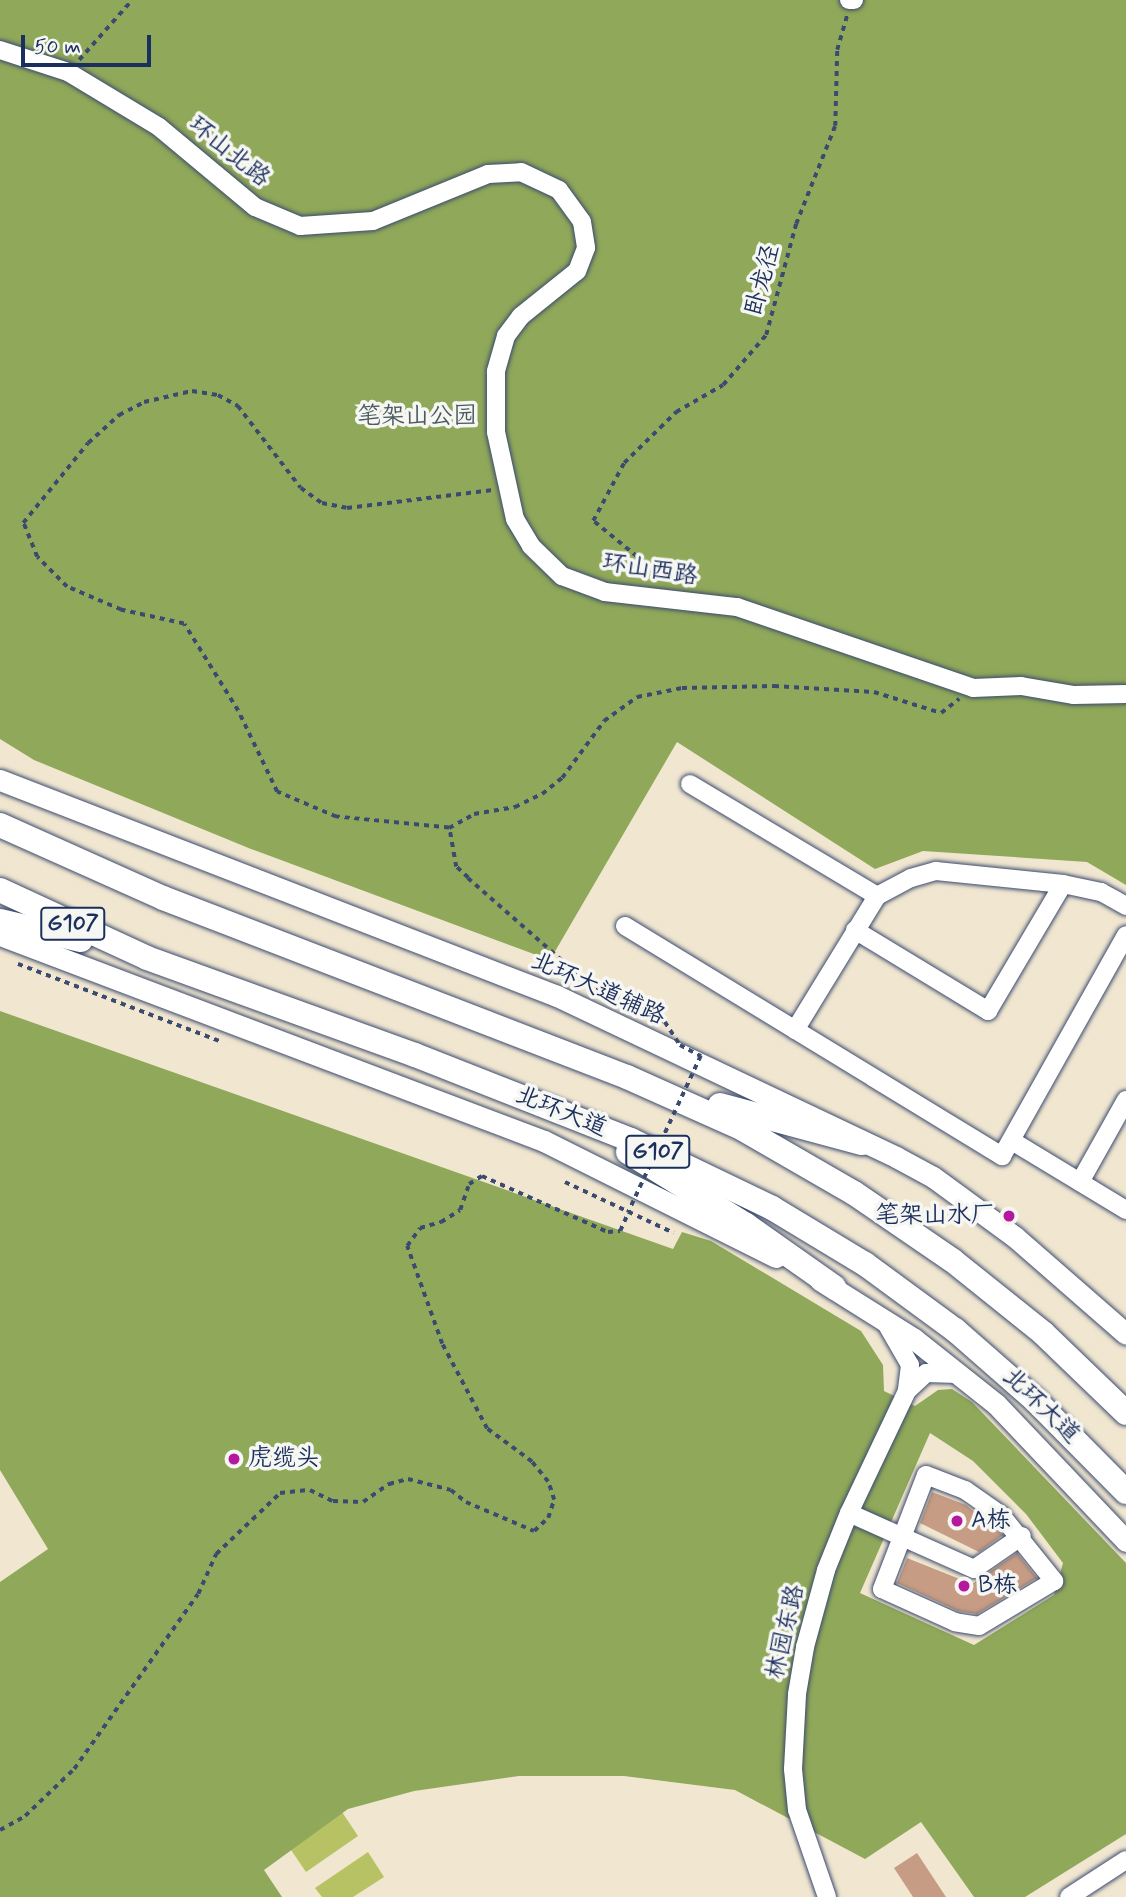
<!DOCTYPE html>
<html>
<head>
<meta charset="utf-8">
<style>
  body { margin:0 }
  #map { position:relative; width:1126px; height:1897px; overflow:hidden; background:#f1e7d1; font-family:Mynerve,"LXGW WenKai TC",sans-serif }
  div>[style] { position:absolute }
  .green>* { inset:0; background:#b6c263 }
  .forest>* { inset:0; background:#90a859 }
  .building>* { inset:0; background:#c79c84 }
  .path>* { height:3.5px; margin-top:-1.75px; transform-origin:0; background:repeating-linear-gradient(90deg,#3b4b6f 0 5px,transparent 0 10px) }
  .roads { filter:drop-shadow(0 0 2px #3b4b6f) drop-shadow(0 0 2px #3b4b6f) }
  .minor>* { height:18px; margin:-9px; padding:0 9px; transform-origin:9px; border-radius:9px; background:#fff }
  .major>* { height:21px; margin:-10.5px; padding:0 10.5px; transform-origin:10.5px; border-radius:10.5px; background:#fff }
  .highway>* { height:24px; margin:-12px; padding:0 12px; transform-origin:12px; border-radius:12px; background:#fff }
  .path-bridge>* { height:3.5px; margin-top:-1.75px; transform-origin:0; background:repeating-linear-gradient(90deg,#3b4b6f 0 5px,transparent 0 10px) }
  .dots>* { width:19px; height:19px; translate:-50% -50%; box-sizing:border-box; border:4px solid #f6f6f2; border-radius:50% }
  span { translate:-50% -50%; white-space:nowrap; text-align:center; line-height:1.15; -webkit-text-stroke:7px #f6f6f2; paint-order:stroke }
  .shield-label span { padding:2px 5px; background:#f6f6f2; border:2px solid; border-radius:5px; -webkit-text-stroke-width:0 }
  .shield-label { font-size:23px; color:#1b2f5e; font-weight:700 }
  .street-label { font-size:24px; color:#1b2f5e }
  .park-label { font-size:24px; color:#4a5b60 }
  .poi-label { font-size:24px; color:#1b2f5e }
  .right { translate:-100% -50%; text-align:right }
  .left { translate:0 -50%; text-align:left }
  .scale { position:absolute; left:21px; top:35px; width:130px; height:32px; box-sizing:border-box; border:4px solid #1b2f5e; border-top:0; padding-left:9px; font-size:21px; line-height:24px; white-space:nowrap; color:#1b2f5e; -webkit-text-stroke:5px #f6f6f2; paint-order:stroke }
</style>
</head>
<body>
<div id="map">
  <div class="green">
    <i style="clip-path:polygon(342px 1812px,358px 1836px,306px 1872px,289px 1847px)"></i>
    <i style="clip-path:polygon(368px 1852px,384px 1877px,353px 1897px,322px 1897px,315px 1888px)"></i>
  </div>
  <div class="forest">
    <i style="clip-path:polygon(0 0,1126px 0,1126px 885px,1087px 862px,923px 851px,875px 869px,677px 742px,550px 960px,251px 849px,34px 760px,0 739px)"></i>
    <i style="clip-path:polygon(evenodd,0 1011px,673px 1249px,682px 1232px,711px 1241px,861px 1331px,883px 1365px,884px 1391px,915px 1406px,938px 1390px,952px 1389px,972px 1402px,1126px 1563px,1126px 1834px,1025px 1897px,974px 1897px,921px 1822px,865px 1859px,735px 1790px,624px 1776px,519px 1776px,414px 1791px,348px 1809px,264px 1870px,282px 1897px,0 1897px,0 1582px,48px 1549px,0 1470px,0 1011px,930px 1433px,973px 1461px,1026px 1514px,1063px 1563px,1054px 1595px,974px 1645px,860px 1593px,930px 1433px)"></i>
  </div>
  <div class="building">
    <i style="clip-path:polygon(932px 1492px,966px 1505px,1003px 1535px,979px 1552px,920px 1523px)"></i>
    <i style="clip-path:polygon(1017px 1553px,1037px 1578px,977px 1614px,958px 1611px,897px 1583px,907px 1558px,972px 1584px)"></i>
    <i style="clip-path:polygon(917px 1853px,946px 1897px,913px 1897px,894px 1868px)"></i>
  </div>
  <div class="path">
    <i style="left:79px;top:60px;width:80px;rotate:-48.5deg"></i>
    <i style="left:655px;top:581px;width:30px;rotate:-127deg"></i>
    <i style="left:637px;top:557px;width:57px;rotate:-140.7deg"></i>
    <i style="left:593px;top:521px;width:66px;rotate:-61.9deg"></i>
    <i style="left:624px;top:463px;width:73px;rotate:-44.4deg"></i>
    <i style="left:676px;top:412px;width:54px;rotate:-29.9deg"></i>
    <i style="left:723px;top:385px;width:66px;rotate:-49.3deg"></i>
    <i style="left:766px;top:335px;width:115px;rotate:-74.9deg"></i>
    <i style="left:796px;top:224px;width:105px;rotate:-68.3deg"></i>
    <i style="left:835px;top:126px;width:76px;rotate:-88.5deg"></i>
    <i style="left:837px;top:50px;width:36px;rotate:-74deg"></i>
    <i style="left:449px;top:828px;width:114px;rotate:-174.4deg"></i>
    <i style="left:336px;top:817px;width:64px;rotate:-157deg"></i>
    <i style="left:277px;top:792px;width:90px;rotate:-115.7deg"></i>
    <i style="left:238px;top:711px;width:102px;rotate:-121.8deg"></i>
    <i style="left:184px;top:624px;width:65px;rotate:-167.5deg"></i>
    <i style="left:121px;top:610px;width:59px;rotate:-156.9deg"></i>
    <i style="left:67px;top:587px;width:42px;rotate:-135deg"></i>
    <i style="left:37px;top:557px;width:37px;rotate:-112deg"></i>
    <i style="left:23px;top:523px;width:103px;rotate:-50.9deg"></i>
    <i style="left:88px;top:443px;width:42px;rotate:-42.1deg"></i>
    <i style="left:119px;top:415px;width:28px;rotate:-27deg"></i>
    <i style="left:144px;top:402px;width:49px;rotate:-12.9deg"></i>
    <i style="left:192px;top:391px;width:26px;rotate:9deg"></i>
    <i style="left:218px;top:395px;width:23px;rotate:29deg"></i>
    <i style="left:238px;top:406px;width:103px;rotate:52.5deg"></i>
    <i style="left:301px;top:488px;width:26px;rotate:36deg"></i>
    <i style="left:322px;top:503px;width:25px;rotate:11deg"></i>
    <i style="left:347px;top:508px;width:147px;rotate:-7deg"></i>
    <i style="left:468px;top:878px;width:16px;rotate:-137deg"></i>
    <i style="left:456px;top:867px;width:40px;rotate:-100deg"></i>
    <i style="left:449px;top:828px;width:29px;rotate:-29deg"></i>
    <i style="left:474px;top:814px;width:42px;rotate:-9.7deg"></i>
    <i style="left:515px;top:807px;width:30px;rotate:-26deg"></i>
    <i style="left:542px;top:794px;width:26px;rotate:-39deg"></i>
    <i style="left:562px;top:778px;width:71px;rotate:-53.6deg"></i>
    <i style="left:604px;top:721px;width:41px;rotate:-36deg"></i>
    <i style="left:637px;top:697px;width:46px;rotate:-11.3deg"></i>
    <i style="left:682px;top:688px;width:92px;rotate:-1.2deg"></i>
    <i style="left:774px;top:686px;width:100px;rotate:3.4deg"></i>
    <i style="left:874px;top:692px;width:70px;rotate:17.4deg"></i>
    <i style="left:941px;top:713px;width:23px;rotate:-38deg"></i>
    <i style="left:18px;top:964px;width:216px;rotate:20.9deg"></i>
    <i style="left:565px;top:1182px;width:120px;rotate:25.1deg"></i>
    <i style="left:0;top:1830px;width:29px;rotate:-29deg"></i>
    <i style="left:25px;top:1816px;width:68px;rotate:-43.8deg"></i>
    <i style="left:74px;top:1769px;width:214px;rotate:-54.7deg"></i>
    <i style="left:198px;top:1594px;width:44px;rotate:-65.8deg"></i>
    <i style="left:216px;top:1554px;width:88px;rotate:-43.6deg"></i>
    <i style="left:280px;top:1493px;width:30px;rotate:-6deg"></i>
    <i style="left:310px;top:1490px;width:25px;rotate:26deg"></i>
    <i style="left:333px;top:1501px;width:30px;rotate:2deg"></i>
    <i style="left:363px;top:1502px;width:32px;rotate:-35deg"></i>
    <i style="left:389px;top:1484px;width:20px;rotate:-15deg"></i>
    <i style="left:408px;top:1479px;width:44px;rotate:14.3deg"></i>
    <i style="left:451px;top:1490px;width:19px;rotate:39deg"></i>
    <i style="left:466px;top:1502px;width:74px;rotate:23.1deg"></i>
    <i style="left:534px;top:1531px;width:19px;rotate:-43deg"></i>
    <i style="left:548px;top:1518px;width:19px;rotate:-72deg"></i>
    <i style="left:554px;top:1500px;width:19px;rotate:-108deg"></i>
    <i style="left:548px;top:1482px;width:26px;rotate:-129deg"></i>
    <i style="left:532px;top:1462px;width:56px;rotate:-143.7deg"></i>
    <i style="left:487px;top:1429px;width:96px;rotate:-117.9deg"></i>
    <i style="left:442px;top:1344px;width:104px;rotate:-109.7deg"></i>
    <i style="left:407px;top:1246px;width:22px;rotate:-54deg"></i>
    <i style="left:420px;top:1228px;width:22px;rotate:-16deg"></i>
    <i style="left:441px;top:1222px;width:22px;rotate:-32deg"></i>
    <i style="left:460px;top:1210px;width:28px;rotate:-71deg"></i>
    <i style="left:469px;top:1184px;width:15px;rotate:-32deg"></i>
    <i style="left:482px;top:1176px;width:138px;rotate:24deg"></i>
    <i style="left:608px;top:1232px;width:12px;rotate:-5deg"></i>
    <i style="left:620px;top:1231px;width:20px;rotate:-66deg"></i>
  </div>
  <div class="roads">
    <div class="minor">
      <i style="left:849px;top:0;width:5px"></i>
      <i style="left:0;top:50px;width:71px;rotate:17.9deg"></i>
      <i style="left:68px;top:72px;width:106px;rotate:31.1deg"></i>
      <i style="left:159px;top:127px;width:125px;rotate:39.8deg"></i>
      <i style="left:255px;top:207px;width:49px;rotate:22.9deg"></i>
      <i style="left:300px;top:226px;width:73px;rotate:-3.9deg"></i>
      <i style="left:373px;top:221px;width:124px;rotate:-22.2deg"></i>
      <i style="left:488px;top:174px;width:33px;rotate:-3deg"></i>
      <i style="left:521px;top:172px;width:42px;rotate:25.3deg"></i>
      <i style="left:559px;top:190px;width:39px;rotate:54deg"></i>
      <i style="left:582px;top:222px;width:26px;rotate:81deg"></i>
      <i style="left:586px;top:248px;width:25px;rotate:111deg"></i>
      <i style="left:577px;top:271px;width:72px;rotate:141.2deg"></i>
      <i style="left:521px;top:316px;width:25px;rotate:127deg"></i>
      <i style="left:506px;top:336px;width:37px;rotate:106deg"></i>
      <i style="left:496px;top:372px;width:60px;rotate:90deg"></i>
      <i style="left:496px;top:432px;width:89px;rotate:77.7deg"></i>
      <i style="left:515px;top:519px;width:31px;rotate:59deg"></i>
      <i style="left:531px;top:546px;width:43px;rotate:44.1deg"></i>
      <i style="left:562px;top:576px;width:46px;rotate:20.4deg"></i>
      <i style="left:605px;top:592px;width:133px;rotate:6.5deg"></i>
      <i style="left:737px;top:607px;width:250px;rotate:18.9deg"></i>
      <i style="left:973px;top:688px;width:48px;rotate:-2.4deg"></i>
      <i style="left:1021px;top:686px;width:54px;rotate:9.6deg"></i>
      <i style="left:1074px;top:695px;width:52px;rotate:-1.1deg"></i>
      <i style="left:690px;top:784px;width:218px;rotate:30.9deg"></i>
      <i style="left:625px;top:926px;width:442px;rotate:31.4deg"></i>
      <i style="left:1002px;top:1156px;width:253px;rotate:-60.7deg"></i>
      <i style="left:855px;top:930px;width:156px;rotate:31.3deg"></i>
      <i style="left:988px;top:1011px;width:147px;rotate:-59.4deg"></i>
      <i style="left:795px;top:1030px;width:157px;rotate:-58.5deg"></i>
      <i style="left:877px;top:896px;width:38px;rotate:-28deg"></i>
      <i style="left:911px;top:878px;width:26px;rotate:-16deg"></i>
      <i style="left:936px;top:871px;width:128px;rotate:5.8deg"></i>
      <i style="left:1063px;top:884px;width:39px;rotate:12deg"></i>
      <i style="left:1101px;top:892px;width:29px;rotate:29deg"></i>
      <i style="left:1012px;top:1141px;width:133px;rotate:31.2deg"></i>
      <i style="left:1080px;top:1182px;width:94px;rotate:-60.7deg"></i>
      <i style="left:887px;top:1325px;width:46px;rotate:60.1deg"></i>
      <i style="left:910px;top:1365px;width:26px;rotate:97deg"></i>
      <i style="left:926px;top:1475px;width:42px;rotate:21deg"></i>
      <i style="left:965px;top:1490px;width:44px;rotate:34.8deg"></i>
      <i style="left:1001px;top:1515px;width:85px;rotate:51.2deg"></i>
      <i style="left:1054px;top:1581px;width:87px;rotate:149deg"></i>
      <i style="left:979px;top:1626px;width:24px;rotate:-171deg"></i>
      <i style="left:955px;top:1622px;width:80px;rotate:-155.7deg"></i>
      <i style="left:882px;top:1589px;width:122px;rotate:-68.9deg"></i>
      <i style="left:849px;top:1513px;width:137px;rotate:24.1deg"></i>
      <i style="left:974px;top:1569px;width:58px;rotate:-34.5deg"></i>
      <i style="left:827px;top:1897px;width:92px;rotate:-109deg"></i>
      <i style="left:797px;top:1810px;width:41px;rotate:-95.6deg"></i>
      <i style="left:793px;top:1769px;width:75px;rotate:-86.9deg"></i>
      <i style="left:797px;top:1694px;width:48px;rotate:-80.3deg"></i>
      <i style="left:805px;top:1647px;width:80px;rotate:-74.7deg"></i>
      <i style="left:826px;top:1570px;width:61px;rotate:-68deg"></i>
      <i style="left:849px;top:1513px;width:135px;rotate:-64.6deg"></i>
      <i style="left:907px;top:1391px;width:26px;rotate:-43deg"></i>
      <i style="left:926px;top:1373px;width:32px;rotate:2deg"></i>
      <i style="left:1069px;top:1897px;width:68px;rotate:-33deg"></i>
    </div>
    <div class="major">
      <i style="left:0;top:780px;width:597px;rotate:21.2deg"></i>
      <i style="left:557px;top:996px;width:375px;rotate:25.4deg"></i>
      <i style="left:896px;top:1157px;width:42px;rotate:28.4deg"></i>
      <i style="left:933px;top:1177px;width:102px;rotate:36.2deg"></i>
      <i style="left:1015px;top:1237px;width:147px;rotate:41.1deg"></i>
      <i style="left:0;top:935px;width:582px;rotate:20.74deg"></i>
      <i style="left:544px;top:1141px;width:259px;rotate:26.6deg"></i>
      <i style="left:820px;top:1280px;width:111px;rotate:32.1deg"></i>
      <i style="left:914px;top:1339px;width:105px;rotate:38.4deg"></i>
      <i style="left:996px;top:1404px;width:189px;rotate:46.5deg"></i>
    </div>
    <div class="highway">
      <i style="left:0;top:825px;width:179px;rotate:24.1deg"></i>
      <i style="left:163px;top:898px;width:497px;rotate:21.1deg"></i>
      <i style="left:627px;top:1077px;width:127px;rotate:24.1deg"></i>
      <i style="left:743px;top:1129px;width:128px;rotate:30deg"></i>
      <i style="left:854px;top:1193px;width:119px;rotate:34.4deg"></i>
      <i style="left:952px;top:1260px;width:117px;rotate:38.7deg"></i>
      <i style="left:1043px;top:1333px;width:115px;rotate:43.9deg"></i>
      <i style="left:0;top:890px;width:162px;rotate:24.8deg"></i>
      <i style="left:147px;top:958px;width:285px;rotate:19.9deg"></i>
      <i style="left:415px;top:1055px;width:232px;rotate:21.5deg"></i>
      <i style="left:631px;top:1140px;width:157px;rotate:25.7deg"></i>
      <i style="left:772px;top:1208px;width:109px;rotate:31.1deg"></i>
      <i style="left:865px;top:1264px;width:112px;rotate:36.3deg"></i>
      <i style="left:955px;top:1330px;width:108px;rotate:41.2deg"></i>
      <i style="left:1036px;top:1401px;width:128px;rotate:45.3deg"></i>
      <i style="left:0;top:921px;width:83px;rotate:13.2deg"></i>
      <i style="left:720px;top:1105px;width:147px;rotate:15deg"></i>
      <i style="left:628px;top:1152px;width:139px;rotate:31.7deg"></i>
      <i style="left:746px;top:1225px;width:108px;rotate:35.2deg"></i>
    </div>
  </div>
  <div class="path-bridge">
    <i style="left:468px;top:878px;width:159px;rotate:41.2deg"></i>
    <i style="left:588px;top:983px;width:86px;rotate:26.9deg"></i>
    <i style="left:665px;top:1022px;width:27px;rotate:57deg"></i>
    <i style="left:680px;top:1045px;width:24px;rotate:28deg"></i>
    <i style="left:701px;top:1056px;width:173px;rotate:114.9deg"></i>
  </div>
  <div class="dots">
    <i style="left:1009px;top:1216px;background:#b5179e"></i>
    <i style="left:234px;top:1459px;background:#b5179e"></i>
    <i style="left:957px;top:1521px;background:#b5179e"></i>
    <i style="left:964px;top:1586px;background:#b5179e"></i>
  </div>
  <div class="shield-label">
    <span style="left:73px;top:924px">G107</span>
    <span style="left:658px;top:1152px">G107</span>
  </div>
  <div class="street-label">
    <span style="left:229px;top:152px;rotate:39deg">环山北路</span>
    <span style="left:763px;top:280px;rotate:-75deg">卧龙径</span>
    <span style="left:650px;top:570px;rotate:9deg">环山西路</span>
    <span style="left:598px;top:989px;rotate:24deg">北环大道辅路</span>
    <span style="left:561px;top:1112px;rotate:22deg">北环大道</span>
    <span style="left:1041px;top:1406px;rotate:44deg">北环大道</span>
    <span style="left:786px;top:1632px;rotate:-77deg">林园东路</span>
  </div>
  <div class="park-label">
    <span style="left:417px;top:417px">笔架山公园</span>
  </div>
  <div class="poi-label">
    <span class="right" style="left:995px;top:1216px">笔架山水厂</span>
    <span class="left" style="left:248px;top:1459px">虎缆头</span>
    <span class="left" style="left:971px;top:1521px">A栋</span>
    <span class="left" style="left:978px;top:1586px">B栋</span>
  </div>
  <div class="scale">50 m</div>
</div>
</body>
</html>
